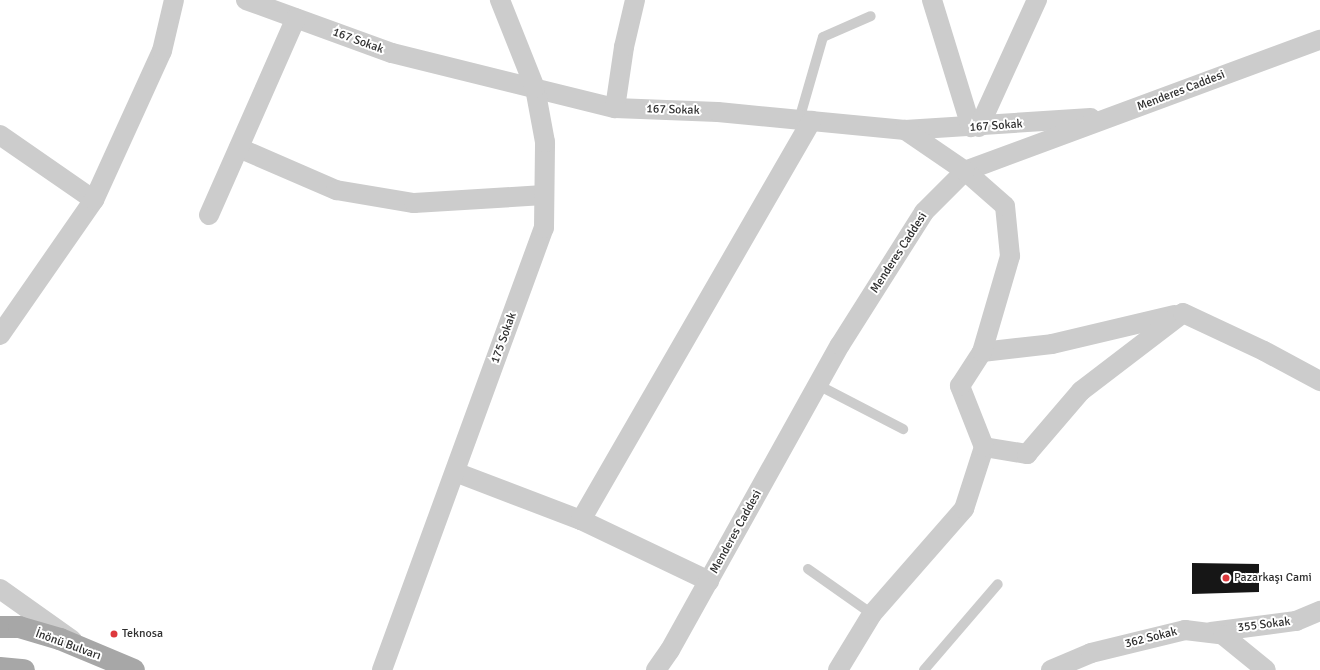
<!DOCTYPE html>
<html>
<head>
<meta charset="utf-8">
<style>
  body { margin:0 }
  #map { position:relative; width:1320px; height:670px; overflow:hidden; background:#fff; font-family:Signika,sans-serif }
  div>[style] { position:absolute }
  .building>* { inset:0; background:#161616 }
  .lane>* { height:10px; margin:-5px; padding:0 5px; transform-origin:5px; border-radius:5px; background:#ccc }
  .street>* { height:20px; margin:-10px; padding:0 10px; transform-origin:10px; border-radius:10px; background:#ccc }
  .primary>* { height:22px; margin:-11px; padding:0 11px; transform-origin:11px; border-radius:11px; background:#a7a7a7 }
  .dots>* { width:11px; height:11px; translate:-50% -50%; box-sizing:border-box; border:2px solid #fff; border-radius:50% }
  span { translate:-50% -50%; white-space:nowrap; text-align:center; line-height:1.15; -webkit-text-stroke:4px #fff; paint-order:stroke }
  .street-label { font-size:12px; color:#2f2f2f }
  .poi-label { font-size:12px; color:#2f2f2f }
  .left { translate:0 -50%; text-align:left }
</style>
</head>
<body>
<div id="map">
  <div class="building">
    <i style="clip-path:polygon(1192px 563px,1259px 564px,1259px 592px,1192px 594px)"></i>
  </div>
  <div class="lane">
    <i style="left:799px;top:120px;width:86px;rotate:-73.9deg"></i>
    <i style="left:823px;top:37px;width:52px;rotate:-23.6deg"></i>
    <i style="left:818px;top:385px;width:96px;rotate:27.4deg"></i>
    <i style="left:808px;top:569px;width:78px;rotate:35.1deg"></i>
    <i style="left:924px;top:670px;width:113px;rotate:-49.3deg"></i>
  </div>
  <div class="street">
    <i style="left:246px;top:0;width:155px;rotate:20deg"></i>
    <i style="left:392px;top:53px;width:230px;rotate:13.9deg"></i>
    <i style="left:615px;top:108px;width:103px;rotate:2.2deg"></i>
    <i style="left:718px;top:112px;width:188px;rotate:5.5deg"></i>
    <i style="left:905px;top:130px;width:186px;rotate:-3.7deg"></i>
    <i style="left:932px;top:0;width:133px;rotate:72.9deg"></i>
    <i style="left:615px;top:108px;width:62px;rotate:-81.6deg"></i>
    <i style="left:624px;top:47px;width:48px;rotate:-76.8deg"></i>
    <i style="left:979px;top:127px;width:140px;rotate:-65.5deg"></i>
    <i style="left:0;top:135px;width:114px;rotate:34.7deg"></i>
    <i style="left:239px;top:148px;width:106px;rotate:23.4deg"></i>
    <i style="left:336px;top:190px;width:79px;rotate:9.5deg"></i>
    <i style="left:414px;top:203px;width:130px;rotate:-3.5deg"></i>
    <i style="left:209px;top:215px;width:215px;rotate:-66.2deg"></i>
    <i style="left:0;top:335px;width:165px;rotate:-55.2deg"></i>
    <i style="left:94px;top:200px;width:164px;rotate:-65.5deg"></i>
    <i style="left:162px;top:51px;width:52px;rotate:-76.8deg"></i>
    <i style="left:982px;top:352px;width:70px;rotate:-6.5deg"></i>
    <i style="left:1052px;top:344px;width:126px;rotate:-13.3deg"></i>
    <i style="left:984px;top:447px;width:44px;rotate:9.2deg"></i>
    <i style="left:1027px;top:454px;width:83px;rotate:-49.4deg"></i>
    <i style="left:1081px;top:391px;width:128px;rotate:-37.4deg"></i>
    <i style="left:1183px;top:313px;width:89px;rotate:25.1deg"></i>
    <i style="left:1264px;top:351px;width:64px;rotate:28.2deg"></i>
    <i style="left:455px;top:472px;width:135px;rotate:20.9deg"></i>
    <i style="left:581px;top:520px;width:142px;rotate:25.5deg"></i>
    <i style="left:581px;top:520px;width:461px;rotate:-60deg"></i>
    <i style="left:0;top:589px;width:88px;rotate:35.3deg"></i>
    <i style="left:1211px;top:632px;width:86px;rotate:-7.4deg"></i>
    <i style="left:1296px;top:621px;width:26px;rotate:-23deg"></i>
    <i style="left:382px;top:670px;width:471px;rotate:-69.9deg"></i>
    <i style="left:544px;top:228px;width:86px;rotate:-89.3deg"></i>
    <i style="left:545px;top:142px;width:55px;rotate:-100.5deg"></i>
    <i style="left:535px;top:88px;width:95px;rotate:-111.7deg"></i>
    <i style="left:656px;top:670px;width:24px;rotate:-55deg"></i>
    <i style="left:670px;top:650px;width:349px;rotate:-60.9deg"></i>
    <i style="left:840px;top:345px;width:157px;rotate:-57.7deg"></i>
    <i style="left:924px;top:212px;width:58px;rotate:-45deg"></i>
    <i style="left:965px;top:171px;width:378px;rotate:-20.3deg"></i>
    <i style="left:838px;top:670px;width:66px;rotate:-58.7deg"></i>
    <i style="left:872px;top:614px;width:140px;rotate:-48.8deg"></i>
    <i style="left:964px;top:509px;width:65px;rotate:-72.1deg"></i>
    <i style="left:984px;top:447px;width:66px;rotate:-111.5deg"></i>
    <i style="left:960px;top:386px;width:40px;rotate:-57.1deg"></i>
    <i style="left:982px;top:352px;width:100px;rotate:-73.7deg"></i>
    <i style="left:1010px;top:256px;width:50px;rotate:-95.7deg"></i>
    <i style="left:1005px;top:206px;width:53px;rotate:-138.8deg"></i>
    <i style="left:965px;top:171px;width:73px;rotate:-145.7deg"></i>
    <i style="left:1051px;top:670px;width:43px;rotate:-23deg"></i>
    <i style="left:1091px;top:653px;width:97px;rotate:-13.7deg"></i>
    <i style="left:1185px;top:630px;width:38px;rotate:7deg"></i>
    <i style="left:1223px;top:635px;width:55px;rotate:39.1deg"></i>
  </div>
  <div class="primary">
    <i style="left:0;top:627px;width:19px"></i>
    <i style="left:19px;top:627px;width:43px;rotate:16.3deg"></i>
    <i style="left:60px;top:639px;width:80px;rotate:22.7deg"></i>
    <i style="left:0;top:668px;width:24px;rotate:5deg"></i>
  </div>
  <div class="dots">
    <i style="left:1226px;top:578px;background:#dd393d"></i>
    <i style="left:114px;top:634px;background:#dd393d"></i>
  </div>
  <div class="street-label">
    <span style="left:358px;top:41px;rotate:20deg">167 Sokak</span>
    <span style="left:1181px;top:91px;rotate:-21deg">Menderes Caddesi</span>
    <span style="left:673px;top:110px;rotate:2deg">167 Sokak</span>
    <span style="left:996px;top:126px;rotate:-4deg">167 Sokak</span>
    <span style="left:899px;top:253px;rotate:-57deg">Menderes Caddesi</span>
    <span style="left:504px;top:338px;rotate:-70deg">175 Sokak</span>
    <span style="left:736px;top:532px;rotate:-61deg">Menderes Caddesi</span>
    <span style="left:1264px;top:625px;rotate:-7deg">355 Sokak</span>
    <span style="left:1151px;top:638px;rotate:-14deg">362 Sokak</span>
    <span style="left:68px;top:645px;rotate:20deg">İnönü Bulvarı</span>
  </div>
  <div class="poi-label">
    <span class="left" style="left:1234px;top:578px">Pazarkaşı Cami</span>
    <span class="left" style="left:122px;top:634px">Teknosa</span>
  </div>
</div>
</body>
</html>
